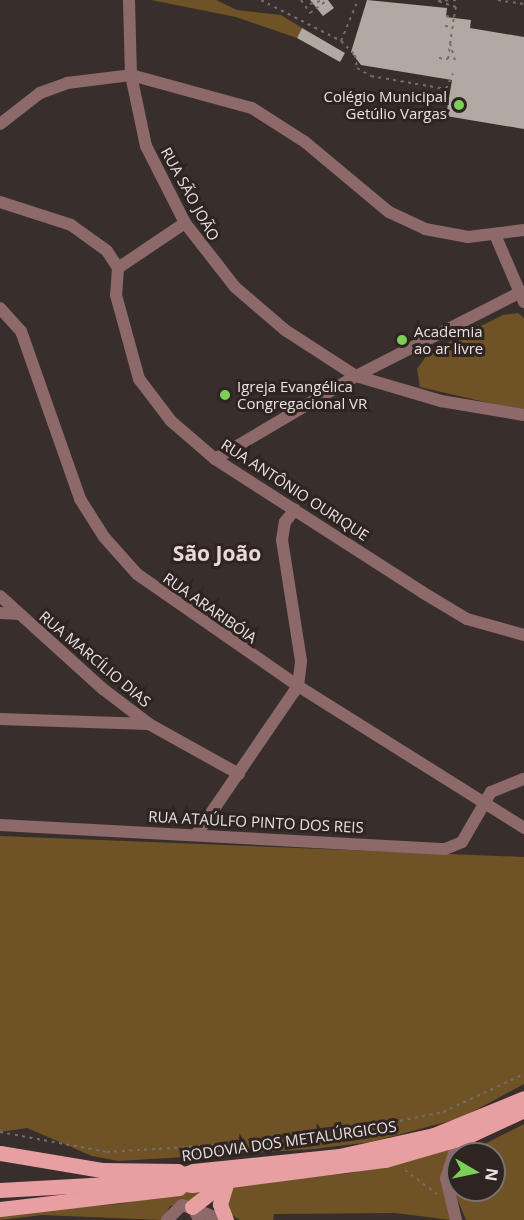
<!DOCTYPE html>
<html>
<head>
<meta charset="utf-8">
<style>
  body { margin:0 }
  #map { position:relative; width:524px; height:1220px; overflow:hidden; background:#382f2c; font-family:"Open Sans",sans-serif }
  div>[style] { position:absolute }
  .green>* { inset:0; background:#6f5327 }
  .building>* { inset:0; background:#b2a9a2 }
  .path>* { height:2px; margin-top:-1px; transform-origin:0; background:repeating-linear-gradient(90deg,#756d6a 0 3px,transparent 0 7.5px) }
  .street>* { height:12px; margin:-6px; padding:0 6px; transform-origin:6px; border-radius:6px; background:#8d696a }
  .primary>* { height:15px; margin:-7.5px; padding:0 7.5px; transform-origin:7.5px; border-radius:7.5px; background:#e79fa1 }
  .dots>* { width:16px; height:16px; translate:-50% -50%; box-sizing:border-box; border:3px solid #2e2522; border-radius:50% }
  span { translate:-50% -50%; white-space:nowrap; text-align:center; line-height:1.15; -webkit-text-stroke:6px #2e2522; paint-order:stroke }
  .poi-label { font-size:15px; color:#e8e2e0 }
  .right { translate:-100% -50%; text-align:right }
  .left { translate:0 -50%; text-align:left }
  .street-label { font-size:15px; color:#e8e2e0 }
  .district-label { font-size:21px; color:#e7dbd7; font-weight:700 }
  .north { position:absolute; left:446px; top:1142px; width:60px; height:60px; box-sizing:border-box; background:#2e2522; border:2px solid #78716e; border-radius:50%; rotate:99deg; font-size:16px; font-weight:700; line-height:24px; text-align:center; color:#e8e2e0 }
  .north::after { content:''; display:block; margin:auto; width:21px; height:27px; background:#7bd156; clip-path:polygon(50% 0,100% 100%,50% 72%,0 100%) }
</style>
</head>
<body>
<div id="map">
  <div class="green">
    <i style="clip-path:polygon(151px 0,216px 0,237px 10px,281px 15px,302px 28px,297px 38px,236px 17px)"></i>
    <i style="clip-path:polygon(518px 313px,524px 318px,524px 411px,420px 387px,417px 369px,429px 352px,503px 315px)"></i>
    <i style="clip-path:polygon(0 836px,524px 857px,524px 1084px,461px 1118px,371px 1142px,314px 1149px,119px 1161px,92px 1156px,27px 1128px,0 1132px)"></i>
    <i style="clip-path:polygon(524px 1124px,524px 1220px,466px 1220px,453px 1189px,457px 1164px,458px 1190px,494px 1190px,494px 1154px,465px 1154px)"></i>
    <i style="clip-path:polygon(452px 1144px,441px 1178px,451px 1220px,395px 1213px,274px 1214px,273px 1220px,240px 1220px,230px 1214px,226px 1198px,235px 1185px,352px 1173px)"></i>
    <i style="clip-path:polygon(207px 1187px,195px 1201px,170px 1206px,163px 1220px,42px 1215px,0 1220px,0 1214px,119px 1204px)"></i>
  </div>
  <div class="building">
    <i style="clip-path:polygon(310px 0,328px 0,334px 8px,323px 16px)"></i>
    <i style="clip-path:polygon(367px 0,447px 8px,446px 17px,471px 20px,470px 28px,524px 37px,524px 129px,446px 116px,452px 80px,361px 65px,351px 52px)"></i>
    <i style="clip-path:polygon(302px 28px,345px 53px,340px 62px,297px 38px)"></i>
  </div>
  <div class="path">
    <i style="left:261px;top:0;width:90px;rotate:27.1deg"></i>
    <i style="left:341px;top:41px;width:20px;rotate:45deg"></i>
    <i style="left:355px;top:55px;width:13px;rotate:81deg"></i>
    <i style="left:357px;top:68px;width:16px;rotate:30deg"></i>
    <i style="left:371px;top:76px;width:76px;rotate:9.8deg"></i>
    <i style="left:446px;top:89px;width:17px;rotate:-66deg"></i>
    <i style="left:301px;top:0;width:16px;rotate:55deg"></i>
    <i style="left:310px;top:13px;width:21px;rotate:-37deg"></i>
    <i style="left:498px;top:0;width:26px;rotate:9deg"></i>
    <i style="left:310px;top:4px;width:15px;rotate:-16deg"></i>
    <i style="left:446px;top:16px;width:8px;rotate:7deg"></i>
    <i style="left:454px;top:17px;width:10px;rotate:-79deg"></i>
    <i style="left:456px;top:7px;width:19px;rotate:-162deg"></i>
    <i style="left:438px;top:1px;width:19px;rotate:-3deg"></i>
    <i style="left:445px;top:26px;width:8px;rotate:7deg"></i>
    <i style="left:341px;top:41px;width:44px;rotate:-67.5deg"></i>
    <i style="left:450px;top:43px;width:18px;rotate:74deg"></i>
    <i style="left:439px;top:58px;width:9px;rotate:6deg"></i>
    <i style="left:448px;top:59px;width:42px;rotate:-81.9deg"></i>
    <i style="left:0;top:1132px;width:109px;rotate:10.6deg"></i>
    <i style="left:107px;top:1152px;width:205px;rotate:-3.6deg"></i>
    <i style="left:312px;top:1139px;width:134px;rotate:-11.6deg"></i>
    <i style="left:443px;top:1112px;width:89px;rotate:-25.1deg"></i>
    <i style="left:405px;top:1170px;width:40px;rotate:37deg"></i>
  </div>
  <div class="street">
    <i style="left:129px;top:0;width:75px;rotate:88.5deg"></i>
    <i style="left:131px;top:75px;width:73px;rotate:78.1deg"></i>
    <i style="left:146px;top:146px;width:86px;rotate:63.1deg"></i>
    <i style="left:185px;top:223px;width:81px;rotate:52deg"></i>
    <i style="left:235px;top:287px;width:66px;rotate:40.7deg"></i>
    <i style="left:285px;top:330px;width:85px;rotate:32.9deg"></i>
    <i style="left:356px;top:376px;width:89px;rotate:16.4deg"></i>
    <i style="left:441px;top:401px;width:84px;rotate:9.6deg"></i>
    <i style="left:0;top:124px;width:51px;rotate:-37.8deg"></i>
    <i style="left:40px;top:93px;width:29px;rotate:-20deg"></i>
    <i style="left:67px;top:83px;width:64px;rotate:-7.1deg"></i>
    <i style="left:131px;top:75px;width:125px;rotate:15.3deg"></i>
    <i style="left:252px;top:108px;width:63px;rotate:32.7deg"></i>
    <i style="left:305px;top:142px;width:109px;rotate:39.8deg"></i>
    <i style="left:389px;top:212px;width:40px;rotate:25deg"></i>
    <i style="left:425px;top:229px;width:44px;rotate:10.5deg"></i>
    <i style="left:468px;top:237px;width:56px;rotate:-7.1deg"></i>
    <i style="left:0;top:202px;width:75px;rotate:17.9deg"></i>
    <i style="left:71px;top:225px;width:44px;rotate:35.8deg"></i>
    <i style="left:107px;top:251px;width:20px;rotate:57deg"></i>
    <i style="left:496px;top:237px;width:71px;rotate:66.7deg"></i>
    <i style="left:118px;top:268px;width:27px;rotate:94deg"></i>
    <i style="left:116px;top:295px;width:87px;rotate:74.7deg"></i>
    <i style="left:139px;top:379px;width:53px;rotate:52.7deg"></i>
    <i style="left:171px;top:421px;width:58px;rotate:40.8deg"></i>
    <i style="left:215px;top:459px;width:246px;rotate:32.7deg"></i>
    <i style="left:422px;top:592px;width:52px;rotate:31deg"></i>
    <i style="left:467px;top:619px;width:59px;rotate:15.7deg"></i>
    <i style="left:118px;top:268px;width:81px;rotate:-33.9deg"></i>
    <i style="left:0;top:308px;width:31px;rotate:48deg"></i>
    <i style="left:21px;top:331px;width:178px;rotate:70.6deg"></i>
    <i style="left:80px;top:499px;width:45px;rotate:57.7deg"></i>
    <i style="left:104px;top:537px;width:50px;rotate:48.3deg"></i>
    <i style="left:137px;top:574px;width:196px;rotate:34.8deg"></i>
    <i style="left:298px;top:686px;width:267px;rotate:32.1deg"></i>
    <i style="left:215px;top:459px;width:164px;rotate:-30.5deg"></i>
    <i style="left:356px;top:376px;width:183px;rotate:-27deg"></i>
    <i style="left:0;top:596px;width:139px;rotate:42.1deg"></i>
    <i style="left:103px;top:689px;width:58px;rotate:37.3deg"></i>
    <i style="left:149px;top:724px;width:103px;rotate:29.1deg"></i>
    <i style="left:0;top:613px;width:19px;rotate:3deg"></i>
    <i style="left:0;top:719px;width:149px;rotate:1.9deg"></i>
    <i style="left:0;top:825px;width:446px;rotate:3.1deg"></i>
    <i style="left:445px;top:849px;width:18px;rotate:-22deg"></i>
    <i style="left:462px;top:842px;width:58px;rotate:-59.9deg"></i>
    <i style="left:491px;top:792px;width:35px;rotate:-22deg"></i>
    <i style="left:198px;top:832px;width:177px;rotate:-55.6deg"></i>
    <i style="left:298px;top:686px;width:25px;rotate:-83deg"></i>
    <i style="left:301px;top:661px;width:122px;rotate:-98.9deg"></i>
    <i style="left:282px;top:540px;width:18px;rotate:-81deg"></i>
    <i style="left:285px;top:522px;width:16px;rotate:-52deg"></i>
    <i style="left:194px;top:1209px;width:31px;rotate:21deg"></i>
    <i style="left:167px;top:1220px;width:21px;rotate:-45deg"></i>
    <i style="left:182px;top:1205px;width:13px;rotate:18deg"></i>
    <i style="left:194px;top:1209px;width:12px;rotate:66deg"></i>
    <i style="left:456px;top:1220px;width:43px;rotate:-103.4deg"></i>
    <i style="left:446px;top:1178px;width:29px;rotate:-72deg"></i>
    <i style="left:455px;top:1150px;width:18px;rotate:-49deg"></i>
  </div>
  <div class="primary">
    <i style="left:0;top:1153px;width:103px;rotate:9.5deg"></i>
    <i style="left:102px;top:1170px;width:76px;rotate:0.8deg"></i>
    <i style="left:165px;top:1182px;width:27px;rotate:6deg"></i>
    <i style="left:192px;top:1185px;width:195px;rotate:-7.4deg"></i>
    <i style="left:385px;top:1160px;width:86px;rotate:-16.1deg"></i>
    <i style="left:468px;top:1136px;width:62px;rotate:-24.9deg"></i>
    <i style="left:0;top:1190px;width:159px;rotate:-3.2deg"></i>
    <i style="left:159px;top:1181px;width:35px;rotate:-16deg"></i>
    <i style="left:193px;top:1171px;width:147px;rotate:-5.9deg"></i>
    <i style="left:339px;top:1156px;width:97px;rotate:-12.5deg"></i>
    <i style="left:434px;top:1135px;width:97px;rotate:-22.3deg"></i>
    <i style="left:192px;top:1207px;width:41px;rotate:-38deg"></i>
    <i style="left:0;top:1209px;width:180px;rotate:-6.7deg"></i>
    <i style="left:226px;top:1220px;width:17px;rotate:-111deg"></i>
    <i style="left:220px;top:1204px;width:24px;rotate:-73deg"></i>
  </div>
  <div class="dots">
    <i style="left:459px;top:105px;background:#7bd156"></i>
    <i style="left:402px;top:340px;background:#7bd156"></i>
    <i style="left:225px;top:395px;background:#7bd156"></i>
  </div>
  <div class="poi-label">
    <span class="right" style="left:447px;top:105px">Colégio Municipal<br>Getúlio Vargas</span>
    <span class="left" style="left:414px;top:340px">Academia<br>ao ar livre</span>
    <span class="left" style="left:237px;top:395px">Igreja Evangélica<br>Congregacional VR</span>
  </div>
  <div class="street-label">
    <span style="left:190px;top:194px;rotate:61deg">RUA SÃO JOÃO</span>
    <span style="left:295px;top:490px;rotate:33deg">RUA ANTÔNIO OURIQUE</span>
    <span style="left:210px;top:608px;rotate:35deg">RUA ARARIBÓIA</span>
    <span style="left:95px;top:659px;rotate:40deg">RUA MARCÍLIO DIAS</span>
    <span style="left:256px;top:822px;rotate:3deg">RUA ATAÚLFO PINTO DOS REIS</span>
    <span style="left:289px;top:1141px;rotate:-8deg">RODOVIA DOS METALÚRGICOS</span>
  </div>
  <div class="district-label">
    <span style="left:217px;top:553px">São João</span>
  </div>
  <div class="north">N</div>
</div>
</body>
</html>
